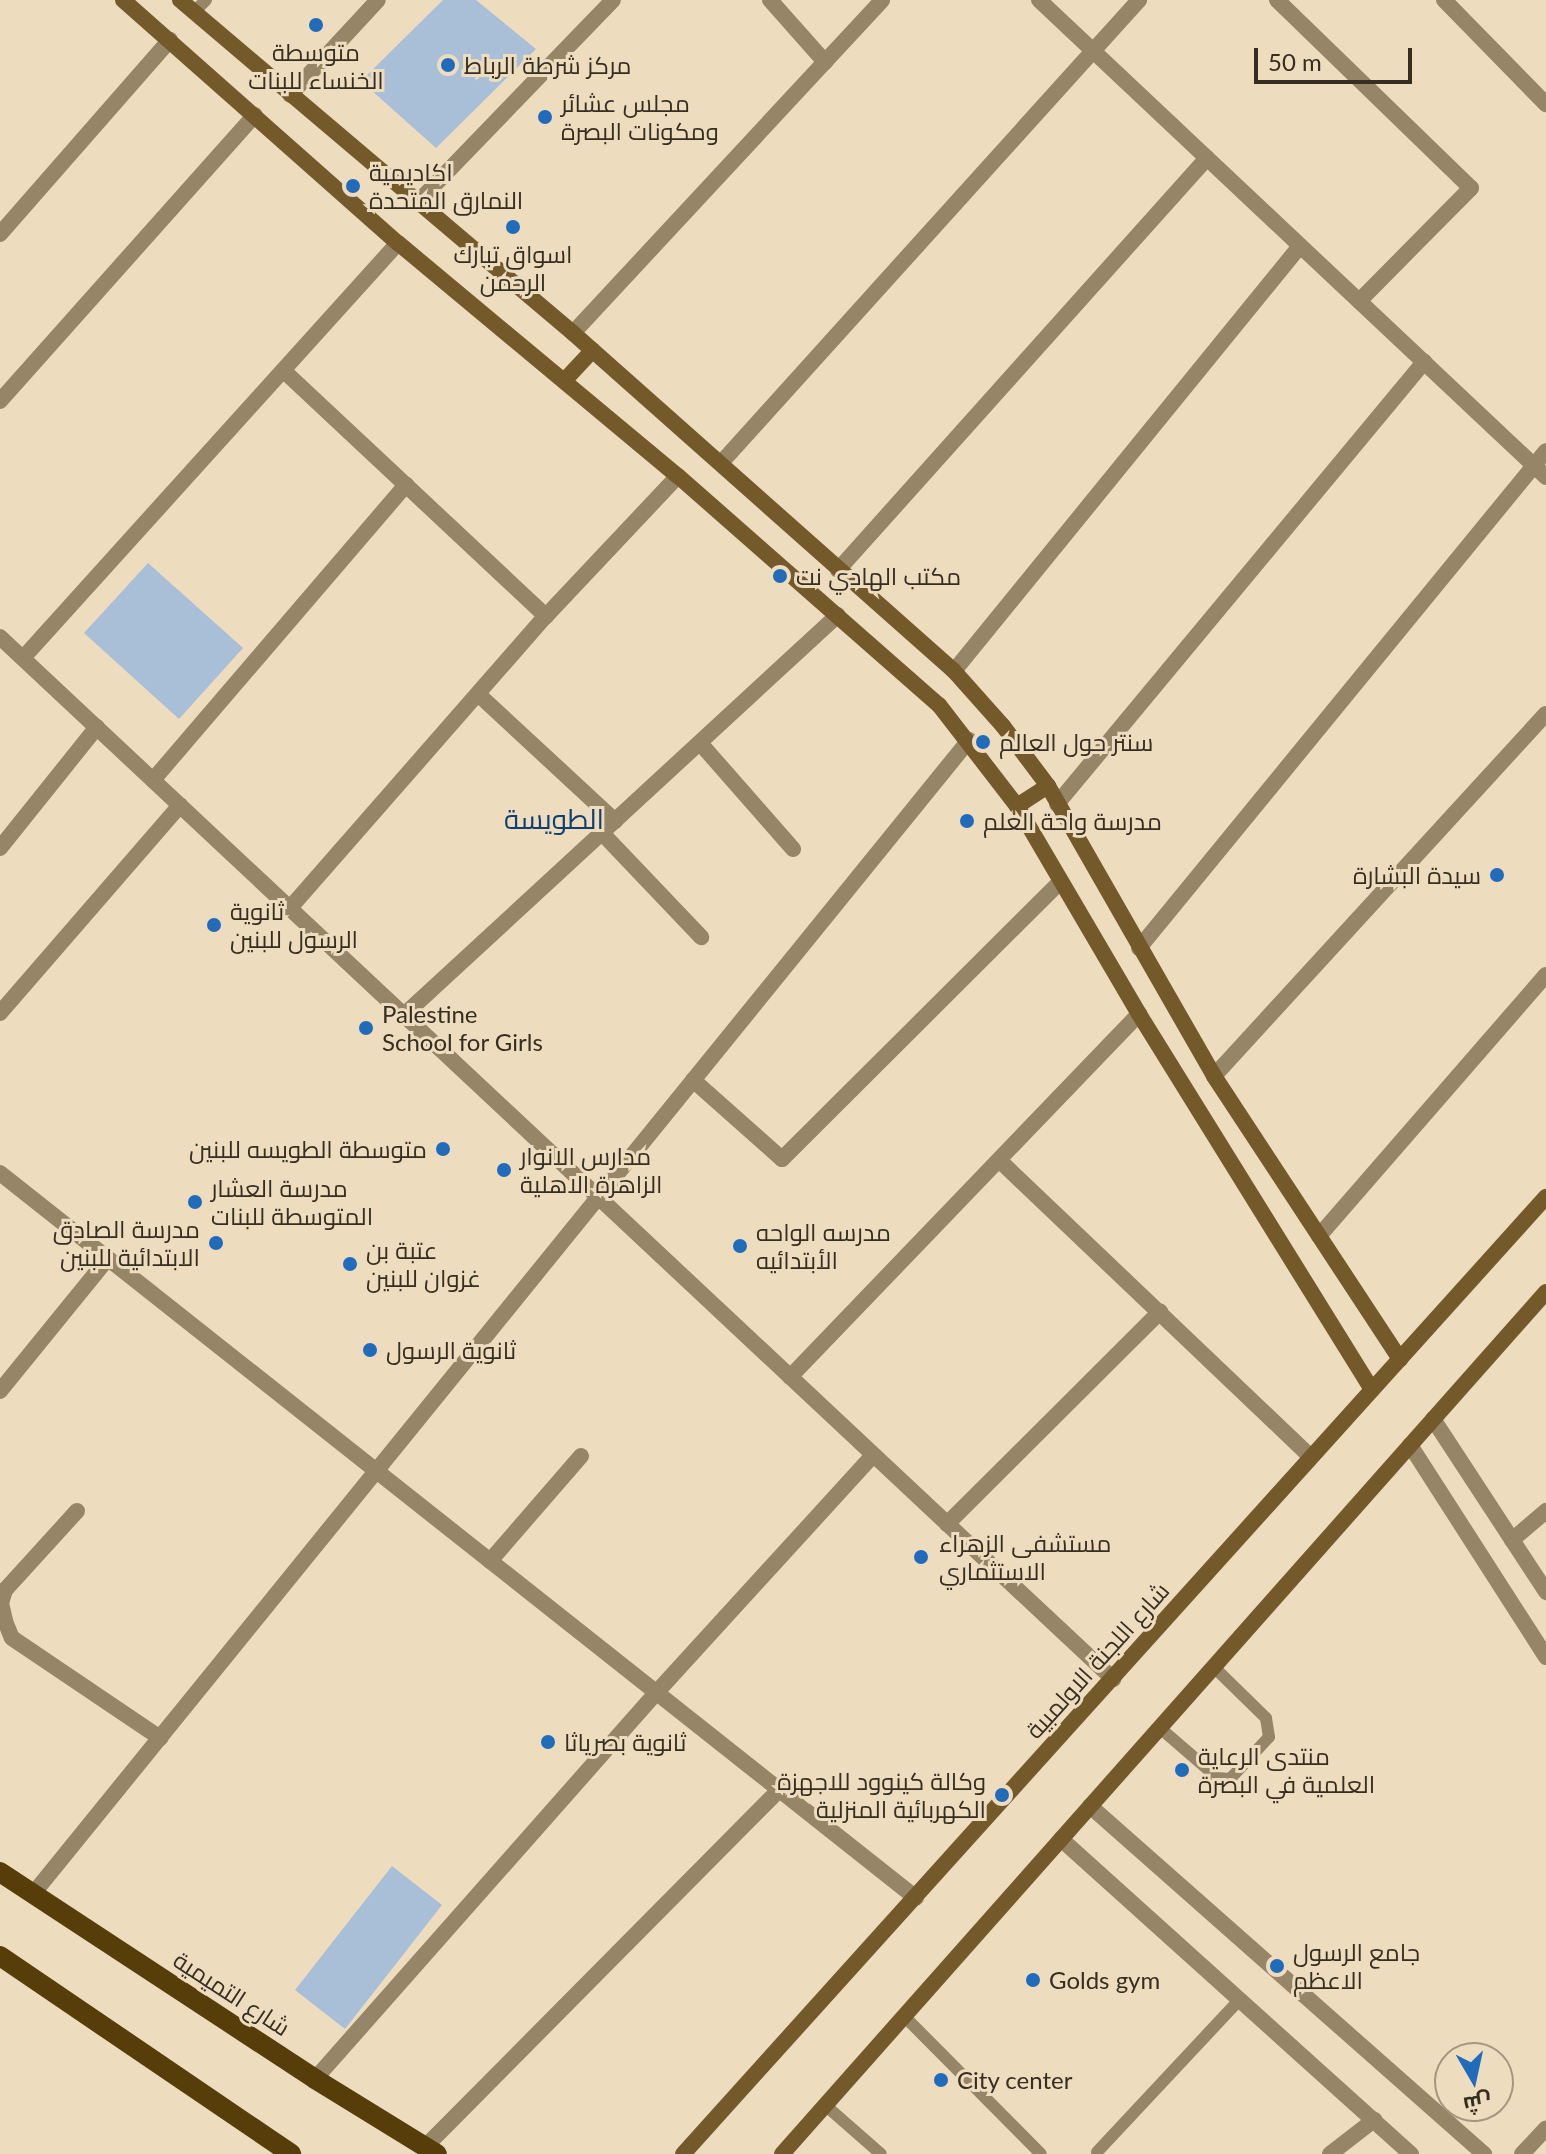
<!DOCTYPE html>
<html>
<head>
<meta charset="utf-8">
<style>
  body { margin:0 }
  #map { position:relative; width:1546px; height:2154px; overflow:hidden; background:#eedcbf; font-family:Lato,Cairo,sans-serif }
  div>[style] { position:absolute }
  .building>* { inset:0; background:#a9bed7 }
  .service>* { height:12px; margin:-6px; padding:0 6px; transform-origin:6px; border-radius:6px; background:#978567 }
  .minor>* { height:16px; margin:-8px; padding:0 8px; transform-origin:8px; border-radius:8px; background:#978567 }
  .tertiary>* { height:16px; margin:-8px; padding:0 8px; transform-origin:8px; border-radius:8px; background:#978567 }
  .secondary>* { height:16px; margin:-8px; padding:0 8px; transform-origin:8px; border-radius:8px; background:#74592b }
  .primary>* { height:20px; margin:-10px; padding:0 10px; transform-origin:10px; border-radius:10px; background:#563d0a }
  .dots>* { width:22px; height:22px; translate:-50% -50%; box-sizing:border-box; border:4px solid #eedcbf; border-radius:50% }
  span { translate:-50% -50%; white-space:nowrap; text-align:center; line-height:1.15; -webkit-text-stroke:6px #eedcbf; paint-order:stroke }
  .poi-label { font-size:24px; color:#352e23 }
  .left { translate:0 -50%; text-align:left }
  .right { translate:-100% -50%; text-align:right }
  .street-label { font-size:24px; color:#352e23 }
  .quarter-label { font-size:28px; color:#103e70 }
  .north { position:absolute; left:1434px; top:2042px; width:80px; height:80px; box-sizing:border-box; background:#eedcbf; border:2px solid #a49681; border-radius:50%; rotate:171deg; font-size:22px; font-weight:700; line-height:32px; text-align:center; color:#352e23 }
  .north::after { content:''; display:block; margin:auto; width:28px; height:36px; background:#226aba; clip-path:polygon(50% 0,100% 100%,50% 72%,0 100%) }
  .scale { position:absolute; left:1254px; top:48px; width:158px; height:36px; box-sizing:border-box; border:4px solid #352e23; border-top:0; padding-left:10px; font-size:24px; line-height:28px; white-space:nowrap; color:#352e23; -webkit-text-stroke:6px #eedcbf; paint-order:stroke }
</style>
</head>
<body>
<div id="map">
  <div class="building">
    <i style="clip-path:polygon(443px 0,476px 0,536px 49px,436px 148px,361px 81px)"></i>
    <i style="clip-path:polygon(148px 563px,243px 648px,179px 719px,84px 633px)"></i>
    <i style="clip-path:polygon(392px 1866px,442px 1905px,345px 2029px,295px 1990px)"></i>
  </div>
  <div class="service">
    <i style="left:194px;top:12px;width:17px;rotate:-45deg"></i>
    <i style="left:1160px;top:1728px;width:77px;rotate:40.8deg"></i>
    <i style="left:1218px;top:1778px;width:12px;rotate:5deg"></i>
    <i style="left:1230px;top:1779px;width:57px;rotate:-47.1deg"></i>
    <i style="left:1269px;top:1737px;width:19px;rotate:-99deg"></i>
    <i style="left:1266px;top:1718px;width:73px;rotate:-135.6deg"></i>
    <i style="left:904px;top:2016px;width:194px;rotate:45.2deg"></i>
    <i style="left:825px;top:2105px;width:74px;rotate:41.2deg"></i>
    <i style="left:1097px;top:2152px;width:208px;rotate:-46.9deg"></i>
  </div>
  <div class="minor">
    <i style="left:770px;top:0;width:83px;rotate:48.4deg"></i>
    <i style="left:1277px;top:0;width:270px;rotate:44.1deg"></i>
    <i style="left:1471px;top:188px;width:159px;rotate:134.7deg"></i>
    <i style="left:1444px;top:0;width:146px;rotate:45.6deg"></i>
    <i style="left:290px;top:95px;width:129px;rotate:-47.2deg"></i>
    <i style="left:419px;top:201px;width:279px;rotate:-46deg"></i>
    <i style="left:0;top:234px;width:258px;rotate:-48.8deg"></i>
    <i style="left:573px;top:333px;width:454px;rotate:-47.1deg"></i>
    <i style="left:284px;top:371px;width:359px;rotate:43.1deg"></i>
    <i style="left:0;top:401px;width:383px;rotate:-48.3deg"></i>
    <i style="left:838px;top:570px;width:553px;rotate:-48.15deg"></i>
    <i style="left:23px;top:658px;width:559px;rotate:-47.9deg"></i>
    <i style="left:954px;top:671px;width:548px;rotate:-50.85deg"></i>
    <i style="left:478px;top:694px;width:187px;rotate:42.8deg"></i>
    <i style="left:700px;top:743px;width:141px;rotate:48.7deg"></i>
    <i style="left:153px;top:780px;width:389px;rotate:-49.4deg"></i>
    <i style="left:1057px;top:804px;width:575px;rotate:-50.3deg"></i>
    <i style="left:602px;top:833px;width:144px;rotate:46.4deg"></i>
    <i style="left:290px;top:908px;width:388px;rotate:-48.8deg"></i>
    <i style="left:546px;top:616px;width:192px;rotate:-46.7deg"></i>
    <i style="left:1139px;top:948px;width:642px;rotate:-50.69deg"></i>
    <i style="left:0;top:1013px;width:275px;rotate:-49.1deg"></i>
    <i style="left:404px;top:1015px;width:590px;rotate:-42.67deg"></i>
    <i style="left:1214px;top:1076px;width:491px;rotate:-47.5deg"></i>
    <i style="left:693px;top:1080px;width:119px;rotate:41.6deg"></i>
    <i style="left:782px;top:1159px;width:392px;rotate:-44.9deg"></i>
    <i style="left:999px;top:1160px;width:429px;rotate:43.6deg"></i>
    <i style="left:1319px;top:1236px;width:346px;rotate:-49deg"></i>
    <i style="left:790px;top:1377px;width:504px;rotate:-46.13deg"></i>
    <i style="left:0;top:1391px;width:171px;rotate:-50.9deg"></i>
    <i style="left:77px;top:1511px;width:107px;rotate:132.3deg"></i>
    <i style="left:5px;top:1590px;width:14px;rotate:107deg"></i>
    <i style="left:1px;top:1603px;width:18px;rotate:77deg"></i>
    <i style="left:5px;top:1621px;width:18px;rotate:68deg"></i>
    <i style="left:12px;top:1638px;width:179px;rotate:34deg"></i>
    <i style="left:947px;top:1524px;width:301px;rotate:-44.9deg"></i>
    <i style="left:1512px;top:1540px;width:45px;rotate:-40.5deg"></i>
    <i style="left:490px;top:1561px;width:139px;rotate:-49.1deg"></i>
    <i style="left:1090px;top:1806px;width:526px;rotate:41.45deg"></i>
    <i style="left:1061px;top:1839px;width:471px;rotate:42deg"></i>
    <i style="left:315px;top:2079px;width:515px;rotate:-48.54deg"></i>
    <i style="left:656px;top:1693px;width:322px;rotate:-47.6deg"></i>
    <i style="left:426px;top:2146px;width:501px;rotate:-45.24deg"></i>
    <i style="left:1330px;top:2154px;width:56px;rotate:-37.7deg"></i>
    <i style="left:1522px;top:2154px;width:35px;rotate:-47deg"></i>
  </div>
  <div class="tertiary">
    <i style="left:1039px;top:0;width:696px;rotate:43.25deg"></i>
    <i style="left:721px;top:463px;width:624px;rotate:-47.92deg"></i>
    <i style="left:0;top:637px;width:1525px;rotate:43.11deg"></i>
    <i style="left:0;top:848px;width:155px;rotate:-51.3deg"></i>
    <i style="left:0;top:1173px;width:1168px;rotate:38.36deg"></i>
    <i style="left:1433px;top:1419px;width:207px;rotate:56.8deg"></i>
    <i style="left:1410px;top:1445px;width:252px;rotate:57.3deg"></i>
    <i style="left:33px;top:1894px;width:1486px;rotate:-50.95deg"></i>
  </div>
  <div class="secondary">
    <i style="left:123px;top:0;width:367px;rotate:41.5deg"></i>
    <i style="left:398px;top:243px;width:364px;rotate:39.8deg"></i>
    <i style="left:678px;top:476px;width:347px;rotate:41.3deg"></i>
    <i style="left:939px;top:705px;width:128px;rotate:52.3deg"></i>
    <i style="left:1017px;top:806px;width:241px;rotate:59.6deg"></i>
    <i style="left:1139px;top:1014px;width:442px;rotate:58.2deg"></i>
    <i style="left:180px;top:0;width:515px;rotate:40.28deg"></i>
    <i style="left:573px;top:333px;width:509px;rotate:41.58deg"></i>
    <i style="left:954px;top:671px;width:74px;rotate:48.3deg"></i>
    <i style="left:1003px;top:726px;width:75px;rotate:53.1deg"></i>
    <i style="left:1048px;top:786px;width:334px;rotate:60.2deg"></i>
    <i style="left:1214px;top:1076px;width:339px;rotate:56.7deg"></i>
    <i style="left:564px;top:381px;width:42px;rotate:-46.9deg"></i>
    <i style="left:1017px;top:806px;width:37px;rotate:-33deg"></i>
    <i style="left:683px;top:2154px;width:1289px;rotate:-47.96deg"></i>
    <i style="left:782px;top:2154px;width:1152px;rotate:-48.45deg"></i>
  </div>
  <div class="primary">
    <i style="left:0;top:1872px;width:377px;rotate:33.3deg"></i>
    <i style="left:315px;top:2079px;width:143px;rotate:31.6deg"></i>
    <i style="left:0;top:1956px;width:352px;rotate:34.2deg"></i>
  </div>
  <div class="dots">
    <i style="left:316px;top:25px;background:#226aba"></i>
    <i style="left:448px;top:65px;background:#226aba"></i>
    <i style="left:545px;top:117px;background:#226aba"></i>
    <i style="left:353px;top:186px;background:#226aba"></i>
    <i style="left:513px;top:227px;background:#226aba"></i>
    <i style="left:780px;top:576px;background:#226aba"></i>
    <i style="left:983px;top:742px;background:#226aba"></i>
    <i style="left:967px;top:821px;background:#226aba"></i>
    <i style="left:1497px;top:875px;background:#226aba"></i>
    <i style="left:214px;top:925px;background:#226aba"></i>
    <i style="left:366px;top:1028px;background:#226aba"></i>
    <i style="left:443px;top:1149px;background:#226aba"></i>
    <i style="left:504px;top:1170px;background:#226aba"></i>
    <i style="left:195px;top:1202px;background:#226aba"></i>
    <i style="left:216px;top:1243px;background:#226aba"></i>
    <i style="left:740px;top:1246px;background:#226aba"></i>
    <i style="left:350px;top:1264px;background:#226aba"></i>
    <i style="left:370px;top:1350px;background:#226aba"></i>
    <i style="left:921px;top:1557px;background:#226aba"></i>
    <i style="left:548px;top:1742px;background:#226aba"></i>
    <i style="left:1182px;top:1770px;background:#226aba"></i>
    <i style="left:1002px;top:1795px;background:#226aba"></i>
    <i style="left:1277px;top:1966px;background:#226aba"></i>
    <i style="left:1033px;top:1980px;background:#226aba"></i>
    <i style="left:941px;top:2080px;background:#226aba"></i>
  </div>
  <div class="poi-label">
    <span style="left:316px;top:66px">متوسطة<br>الخنساء للبنات</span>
    <span class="left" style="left:464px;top:65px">مركز شرطة الرباط</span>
    <span class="left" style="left:561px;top:117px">مجلس عشائر<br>ومكونات البصرة</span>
    <span class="left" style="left:369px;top:186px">اكاديمية<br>النمارق المتحدة</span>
    <span style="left:513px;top:268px">اسواق تبارك<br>الرحمن</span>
    <span class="left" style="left:796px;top:576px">مكتب الهادي نت</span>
    <span class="left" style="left:999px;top:742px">سنتر حول العالم</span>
    <span class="left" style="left:983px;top:821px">مدرسة واحة العلم</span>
    <span class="right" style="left:1481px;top:875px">سيدة البشارة</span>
    <span class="left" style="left:230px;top:925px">ثانوية<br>الرسول للبنين</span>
    <span class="left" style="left:382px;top:1028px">Palestine<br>School for Girls</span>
    <span class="right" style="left:427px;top:1149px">متوسطة الطويسه للبنين</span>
    <span class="left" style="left:520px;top:1170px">مدارس الانوار<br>الزاهرة الاهلية</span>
    <span class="left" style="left:211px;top:1202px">مدرسة العشار<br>المتوسطة للبنات</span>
    <span class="right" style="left:200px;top:1243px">مدرسة الصادق<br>الابتدائية للبنين</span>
    <span class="left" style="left:756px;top:1246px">مدرسه الواحه<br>الأبتدائيه</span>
    <span class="left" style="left:366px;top:1264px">عتبة بن<br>غزوان للبنين</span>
    <span class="left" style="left:386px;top:1350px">ثانوية الرسول</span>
    <span class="left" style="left:939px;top:1557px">مستشفى الزهراء<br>الاستثماري</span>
    <span class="left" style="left:564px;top:1742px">ثانوية بصرياثا</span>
    <span class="left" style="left:1198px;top:1770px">منتدى الرعاية<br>العلمية في البصرة</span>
    <span class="right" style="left:986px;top:1795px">وكالة كينوود للاجهزة<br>الكهربائية المنزلية</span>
    <span class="left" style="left:1293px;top:1966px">جامع الرسول<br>الاعظم</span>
    <span class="left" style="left:1049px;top:1980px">Golds gym</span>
    <span class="left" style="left:957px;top:2080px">City center</span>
  </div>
  <div class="street-label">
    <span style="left:1097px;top:1660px;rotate:-48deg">شارع اللجنة الاولمبية</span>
    <span style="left:232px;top:1993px;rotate:33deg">شارع التميمية</span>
  </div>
  <div class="quarter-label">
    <span style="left:554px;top:818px">الطويسة</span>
  </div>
  <div class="north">ش</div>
  <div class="scale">50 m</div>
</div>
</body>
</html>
